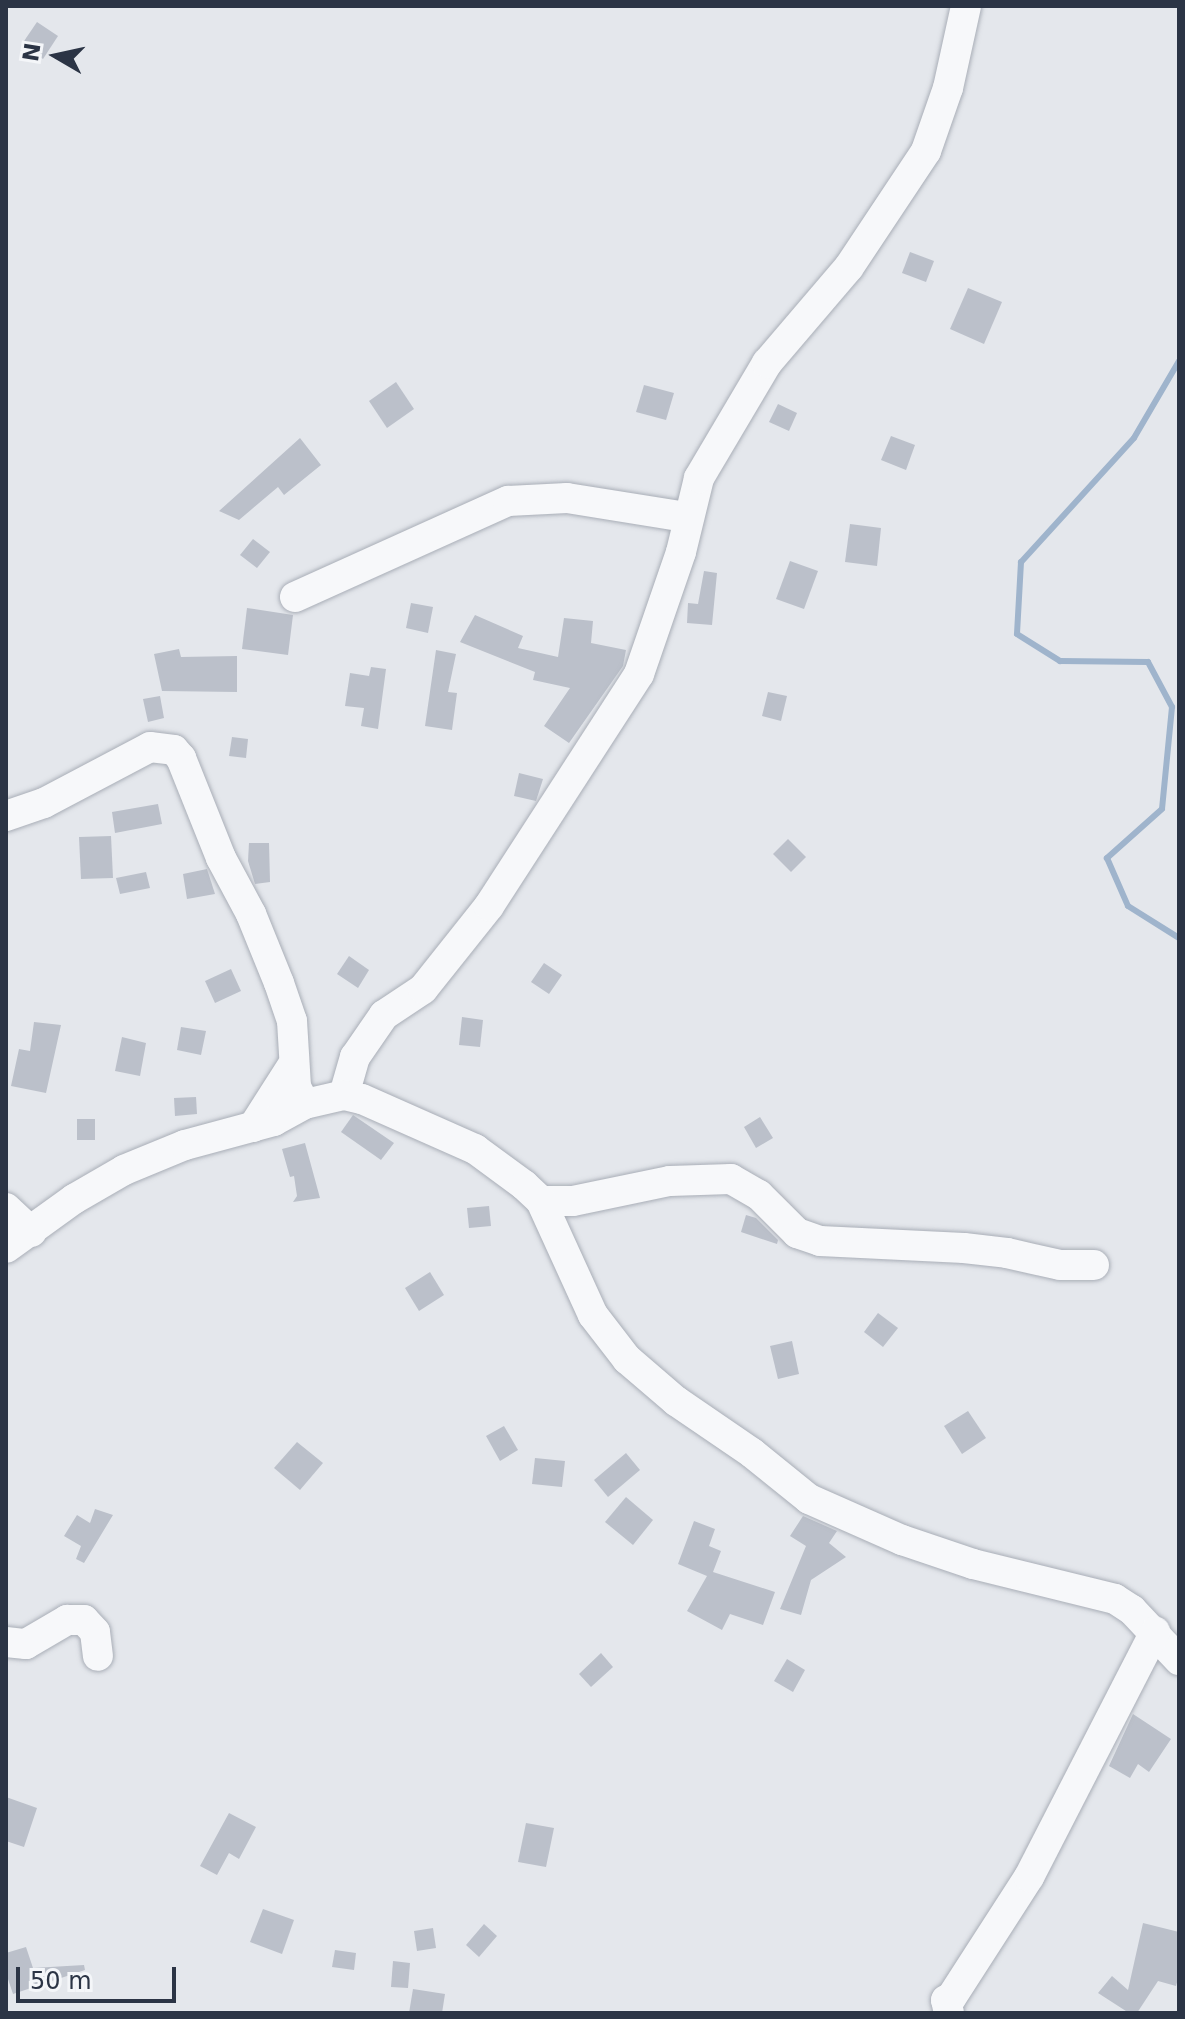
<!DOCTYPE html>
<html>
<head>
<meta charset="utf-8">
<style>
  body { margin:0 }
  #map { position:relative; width:1185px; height:2019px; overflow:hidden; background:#e4e7ec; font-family:"DejaVu Sans",sans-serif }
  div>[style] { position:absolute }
  .stream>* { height:6px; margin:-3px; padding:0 3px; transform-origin:3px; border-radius:3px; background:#9fb4cc }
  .building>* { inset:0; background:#bbc0ca }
  .roads { filter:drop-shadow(0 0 2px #a9aeb7) drop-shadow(0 0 2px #a9aeb7) }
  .minor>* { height:30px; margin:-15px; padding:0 15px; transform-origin:15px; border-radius:15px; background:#f7f8fa }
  span { translate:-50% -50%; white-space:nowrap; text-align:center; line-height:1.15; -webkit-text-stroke:8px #f4f6f9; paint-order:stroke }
  .frame { position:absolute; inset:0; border:8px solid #2b3445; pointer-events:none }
  .north { position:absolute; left:16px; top:16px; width:80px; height:80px; -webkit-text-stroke:6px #f4f6f9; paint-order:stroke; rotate:279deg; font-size:22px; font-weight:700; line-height:32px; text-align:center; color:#2b3445 }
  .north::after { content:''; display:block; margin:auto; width:28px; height:36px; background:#2b3445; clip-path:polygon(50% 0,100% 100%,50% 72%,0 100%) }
  .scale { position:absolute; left:16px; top:1967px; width:160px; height:36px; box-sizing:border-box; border:4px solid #2b3445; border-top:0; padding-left:10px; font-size:24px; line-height:28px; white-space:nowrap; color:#2b3445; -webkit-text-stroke:6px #f4f6f9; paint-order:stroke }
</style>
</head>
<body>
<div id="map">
  <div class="stream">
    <i style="left:1179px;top:361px;width:89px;rotate:120.3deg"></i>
    <i style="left:1134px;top:438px;width:168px;rotate:132.3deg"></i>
    <i style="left:1021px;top:562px;width:72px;rotate:93.2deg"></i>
    <i style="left:1017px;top:634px;width:51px;rotate:32.1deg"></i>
    <i style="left:1060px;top:661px;width:88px;rotate:0.7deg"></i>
    <i style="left:1148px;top:662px;width:51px;rotate:61.9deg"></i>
    <i style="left:1172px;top:707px;width:102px;rotate:95.6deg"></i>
    <i style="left:1162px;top:809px;width:74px;rotate:138.3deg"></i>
    <i style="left:1107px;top:858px;width:52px;rotate:66.4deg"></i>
    <i style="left:1128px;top:906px;width:60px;rotate:32.1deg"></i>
  </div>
  <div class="building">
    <i style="clip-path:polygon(37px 22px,58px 36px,43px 59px,22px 44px)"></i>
    <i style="clip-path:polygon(910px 252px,934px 261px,926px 282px,902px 273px)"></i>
    <i style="clip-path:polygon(968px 288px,1002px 302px,984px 344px,950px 329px)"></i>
    <i style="clip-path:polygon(396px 382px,414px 409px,387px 428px,369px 401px)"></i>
    <i style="clip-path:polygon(644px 385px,674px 393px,666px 420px,636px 412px)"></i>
    <i style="clip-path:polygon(778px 404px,797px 413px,789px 431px,769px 422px)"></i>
    <i style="clip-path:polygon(891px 436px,915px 445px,906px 470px,881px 460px)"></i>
    <i style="clip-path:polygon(300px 438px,321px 465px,284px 495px,278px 487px,239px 520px,219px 511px)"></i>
    <i style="clip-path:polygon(850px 524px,881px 528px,877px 566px,845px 562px)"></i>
    <i style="clip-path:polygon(253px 539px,270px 552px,257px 568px,240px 555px)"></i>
    <i style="clip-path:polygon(790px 561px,818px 571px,804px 609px,776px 599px)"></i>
    <i style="clip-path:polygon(704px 571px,717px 573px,712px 625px,687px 623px,688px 603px,698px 604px)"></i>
    <i style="clip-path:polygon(411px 603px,433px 607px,428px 633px,406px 628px)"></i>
    <i style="clip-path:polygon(247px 608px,293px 615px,288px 655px,242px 649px)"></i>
    <i style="clip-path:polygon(475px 615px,523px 636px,518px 648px,558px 657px,564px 618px,593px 621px,591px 643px,626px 650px,623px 666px,569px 743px,544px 726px,570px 688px,533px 680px,535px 672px,460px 642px)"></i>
    <i style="clip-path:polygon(179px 649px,181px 657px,237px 656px,237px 692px,162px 691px,154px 654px)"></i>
    <i style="clip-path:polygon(436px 650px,456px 654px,448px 692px,457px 693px,452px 730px,425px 726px)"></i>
    <i style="clip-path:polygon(371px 667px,386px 669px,378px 729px,361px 726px,364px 708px,345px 706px,350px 673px,369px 676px)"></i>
    <i style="clip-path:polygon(768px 692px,787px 696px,781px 721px,762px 716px)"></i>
    <i style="clip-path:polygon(160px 696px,164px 718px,148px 722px,143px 699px)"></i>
    <i style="clip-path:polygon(232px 737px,248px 739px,246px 758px,229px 756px)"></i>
    <i style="clip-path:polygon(519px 773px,543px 779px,536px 801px,514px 796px)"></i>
    <i style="clip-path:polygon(158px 804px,162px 824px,115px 833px,112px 812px)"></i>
    <i style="clip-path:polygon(111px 836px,113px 878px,81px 879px,79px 837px)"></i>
    <i style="clip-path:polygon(788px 839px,806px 857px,791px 872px,773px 854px)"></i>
    <i style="clip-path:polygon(249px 843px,269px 843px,270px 882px,255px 884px,248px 861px)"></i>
    <i style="clip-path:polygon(207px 869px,215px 894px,187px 899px,183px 874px)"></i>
    <i style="clip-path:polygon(146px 872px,150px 888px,120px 894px,116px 878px)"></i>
    <i style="clip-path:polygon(349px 956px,369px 970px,358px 988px,337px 974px)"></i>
    <i style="clip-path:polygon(544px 963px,562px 975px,549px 994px,531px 982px)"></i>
    <i style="clip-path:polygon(231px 969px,241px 991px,215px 1003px,205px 981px)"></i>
    <i style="clip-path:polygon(462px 1017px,483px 1020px,480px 1047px,459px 1045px)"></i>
    <i style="clip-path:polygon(34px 1022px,61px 1025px,46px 1093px,11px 1086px,19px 1049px,30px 1051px)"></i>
    <i style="clip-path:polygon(181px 1027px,206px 1031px,201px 1055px,177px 1050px)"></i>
    <i style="clip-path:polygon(122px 1037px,146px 1043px,140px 1076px,115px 1071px)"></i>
    <i style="clip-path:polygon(196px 1097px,197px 1114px,175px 1116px,174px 1098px)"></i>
    <i style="clip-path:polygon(353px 1115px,394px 1143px,381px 1160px,341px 1132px)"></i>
    <i style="clip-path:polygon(760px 1117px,773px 1138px,756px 1148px,744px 1127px)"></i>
    <i style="clip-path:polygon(77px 1119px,95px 1119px,95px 1140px,77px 1140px)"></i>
    <i style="clip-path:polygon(305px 1143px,320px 1198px,293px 1202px,297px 1196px,294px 1176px,290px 1177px,282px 1149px)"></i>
    <i style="clip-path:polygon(489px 1206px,491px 1226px,469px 1228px,467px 1208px)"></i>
    <i style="clip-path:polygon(746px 1215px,756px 1218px,778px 1240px,777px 1244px,741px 1232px)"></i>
    <i style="clip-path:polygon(430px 1272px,444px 1295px,419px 1311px,405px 1288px)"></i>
    <i style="clip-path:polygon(878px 1313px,898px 1328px,883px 1347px,864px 1332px)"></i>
    <i style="clip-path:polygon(792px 1341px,799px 1374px,778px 1379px,770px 1346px)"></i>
    <i style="clip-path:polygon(968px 1411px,986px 1438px,962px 1454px,944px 1426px)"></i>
    <i style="clip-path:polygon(504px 1426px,518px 1450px,500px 1461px,486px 1436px)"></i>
    <i style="clip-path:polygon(297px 1442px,323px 1463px,300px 1490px,274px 1468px)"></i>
    <i style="clip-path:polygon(626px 1453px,640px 1470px,608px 1497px,594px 1480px)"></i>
    <i style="clip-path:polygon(535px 1458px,565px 1461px,562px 1487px,532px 1484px)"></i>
    <i style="clip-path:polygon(626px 1497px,653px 1520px,633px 1545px,605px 1522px)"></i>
    <i style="clip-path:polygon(95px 1509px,113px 1515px,84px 1563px,76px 1559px,81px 1546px,64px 1536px,77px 1515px,90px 1523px)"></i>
    <i style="clip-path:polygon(803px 1516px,837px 1531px,829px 1543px,846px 1557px,811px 1580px,801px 1615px,780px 1609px,806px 1546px,790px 1536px)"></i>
    <i style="clip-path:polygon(694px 1521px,715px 1529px,709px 1546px,721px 1551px,713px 1572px,775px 1592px,763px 1625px,730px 1614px,722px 1630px,687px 1611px,707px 1576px,678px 1564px)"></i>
    <i style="clip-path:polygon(601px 1653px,613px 1667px,591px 1687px,579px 1674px)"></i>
    <i style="clip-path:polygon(787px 1659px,805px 1670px,793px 1692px,774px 1681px)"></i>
    <i style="clip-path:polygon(1133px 1714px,1171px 1739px,1149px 1772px,1138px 1764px,1130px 1778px,1109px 1766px)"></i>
    <i style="clip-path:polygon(6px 1797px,37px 1808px,24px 1847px,6px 1841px)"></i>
    <i style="clip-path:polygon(229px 1813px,256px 1827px,239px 1859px,229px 1853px,217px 1875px,200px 1866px)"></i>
    <i style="clip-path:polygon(526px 1823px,554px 1828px,546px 1867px,518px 1862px)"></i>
    <i style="clip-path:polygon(263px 1909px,294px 1920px,282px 1954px,250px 1942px)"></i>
    <i style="clip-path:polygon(1143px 1923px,1179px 1932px,1179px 1975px,1176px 1986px,1158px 1981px,1137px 2013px,1129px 2013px,1098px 1993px,1112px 1976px,1128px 1990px)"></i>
    <i style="clip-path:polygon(484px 1924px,497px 1936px,479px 1957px,466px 1945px)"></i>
    <i style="clip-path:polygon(433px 1928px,436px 1948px,417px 1951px,414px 1931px)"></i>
    <i style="clip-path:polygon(26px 1947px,33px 1968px,84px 1965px,85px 1970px,13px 1994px,6px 1973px,6px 1953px)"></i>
    <i style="clip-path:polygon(335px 1950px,356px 1953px,354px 1970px,332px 1967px)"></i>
    <i style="clip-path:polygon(393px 1961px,410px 1963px,408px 1988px,391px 1987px)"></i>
    <i style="clip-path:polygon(413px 1989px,445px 1994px,442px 2013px,409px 2013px)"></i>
  </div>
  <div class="roads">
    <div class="minor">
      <i style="left:295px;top:597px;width:234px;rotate:-24.3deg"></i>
      <i style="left:508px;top:501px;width:59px;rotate:-2.9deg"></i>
      <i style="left:567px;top:498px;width:121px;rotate:9.1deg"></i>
      <i style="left:6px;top:816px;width:40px;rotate:-18.9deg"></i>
      <i style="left:44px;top:803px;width:120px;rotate:-27.8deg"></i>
      <i style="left:150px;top:747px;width:24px;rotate:7deg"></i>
      <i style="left:174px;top:750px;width:11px;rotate:49deg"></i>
      <i style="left:181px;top:758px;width:108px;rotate:68.2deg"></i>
      <i style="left:221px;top:858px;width:64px;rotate:61.8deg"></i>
      <i style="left:251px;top:914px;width:74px;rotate:67.9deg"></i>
      <i style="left:279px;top:983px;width:40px;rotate:71.1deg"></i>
      <i style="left:292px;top:1021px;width:66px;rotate:86.5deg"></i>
      <i style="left:296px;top:1087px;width:19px;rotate:62deg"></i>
      <i style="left:344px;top:1095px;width:40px;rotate:-74deg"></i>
      <i style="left:355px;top:1057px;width:51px;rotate:-55.4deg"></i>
      <i style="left:384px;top:1015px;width:47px;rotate:-33.7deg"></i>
      <i style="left:423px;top:989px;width:106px;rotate:-51.5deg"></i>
      <i style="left:489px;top:906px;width:276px;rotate:-57.1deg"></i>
      <i style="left:639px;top:674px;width:129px;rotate:-71deg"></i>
      <i style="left:681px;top:552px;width:76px;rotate:-76.3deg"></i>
      <i style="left:699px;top:478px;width:134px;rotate:-59.4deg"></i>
      <i style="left:767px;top:363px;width:126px;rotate:-49.5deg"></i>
      <i style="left:849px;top:267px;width:139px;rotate:-56.4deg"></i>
      <i style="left:926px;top:151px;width:67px;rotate:-70.8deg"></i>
      <i style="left:948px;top:88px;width:84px;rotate:-77.6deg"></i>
      <i style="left:253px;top:1127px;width:72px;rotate:-57.4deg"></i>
      <i style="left:541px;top:1201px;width:32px"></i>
      <i style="left:573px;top:1201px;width:99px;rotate:-11.7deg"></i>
      <i style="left:670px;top:1181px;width:61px;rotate:-1.9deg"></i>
      <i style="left:731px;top:1179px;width:32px;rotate:30deg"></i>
      <i style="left:759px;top:1195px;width:54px;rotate:45deg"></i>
      <i style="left:797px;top:1233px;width:24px;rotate:19deg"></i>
      <i style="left:820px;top:1241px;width:144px;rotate:2.8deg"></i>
      <i style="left:964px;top:1248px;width:43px;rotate:6.6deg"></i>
      <i style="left:1007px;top:1253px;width:54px;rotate:12.8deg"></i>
      <i style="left:1060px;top:1265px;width:34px"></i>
      <i style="left:6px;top:1208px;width:35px;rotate:43deg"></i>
      <i style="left:6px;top:1248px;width:84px;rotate:-35.8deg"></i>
      <i style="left:74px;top:1199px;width:58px;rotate:-30.1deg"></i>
      <i style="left:124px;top:1170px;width:66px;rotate:-22.3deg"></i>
      <i style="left:185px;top:1145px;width:92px;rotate:-15.1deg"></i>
      <i style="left:274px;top:1121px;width:35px;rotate:-29deg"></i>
      <i style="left:305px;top:1104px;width:40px;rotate:-13deg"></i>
      <i style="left:344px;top:1095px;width:18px;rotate:13deg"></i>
      <i style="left:362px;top:1099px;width:124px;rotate:23.9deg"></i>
      <i style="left:475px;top:1149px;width:61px;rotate:36.3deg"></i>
      <i style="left:524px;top:1185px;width:23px;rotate:43deg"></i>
      <i style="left:541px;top:1201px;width:125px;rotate:65.5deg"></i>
      <i style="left:593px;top:1315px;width:56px;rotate:52.3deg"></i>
      <i style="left:627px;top:1359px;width:65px;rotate:40.6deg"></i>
      <i style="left:676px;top:1401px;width:92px;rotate:34.4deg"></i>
      <i style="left:752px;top:1453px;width:73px;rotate:38.9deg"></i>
      <i style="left:809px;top:1499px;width:102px;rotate:23.8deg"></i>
      <i style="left:902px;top:1540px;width:75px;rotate:18.7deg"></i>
      <i style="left:973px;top:1564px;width:146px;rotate:13.8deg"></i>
      <i style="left:1115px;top:1599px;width:20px;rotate:33deg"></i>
      <i style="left:1132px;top:1610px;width:69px;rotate:46.8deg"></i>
      <i style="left:6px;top:1642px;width:20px;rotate:6deg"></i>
      <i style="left:26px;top:1644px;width:48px;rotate:-30.3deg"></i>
      <i style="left:67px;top:1620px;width:17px"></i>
      <i style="left:84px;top:1620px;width:16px;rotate:47deg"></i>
      <i style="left:95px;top:1632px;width:24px;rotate:83deg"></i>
      <i style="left:949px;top:2013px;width:13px;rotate:-103deg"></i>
      <i style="left:946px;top:2000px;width:5px;rotate:-22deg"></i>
      <i style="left:951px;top:1998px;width:144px;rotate:-57.2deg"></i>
      <i style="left:1029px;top:1877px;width:276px;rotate:-62.8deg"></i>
    </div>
  </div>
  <div class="frame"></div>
  <div class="north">N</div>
  <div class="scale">50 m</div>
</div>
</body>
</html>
